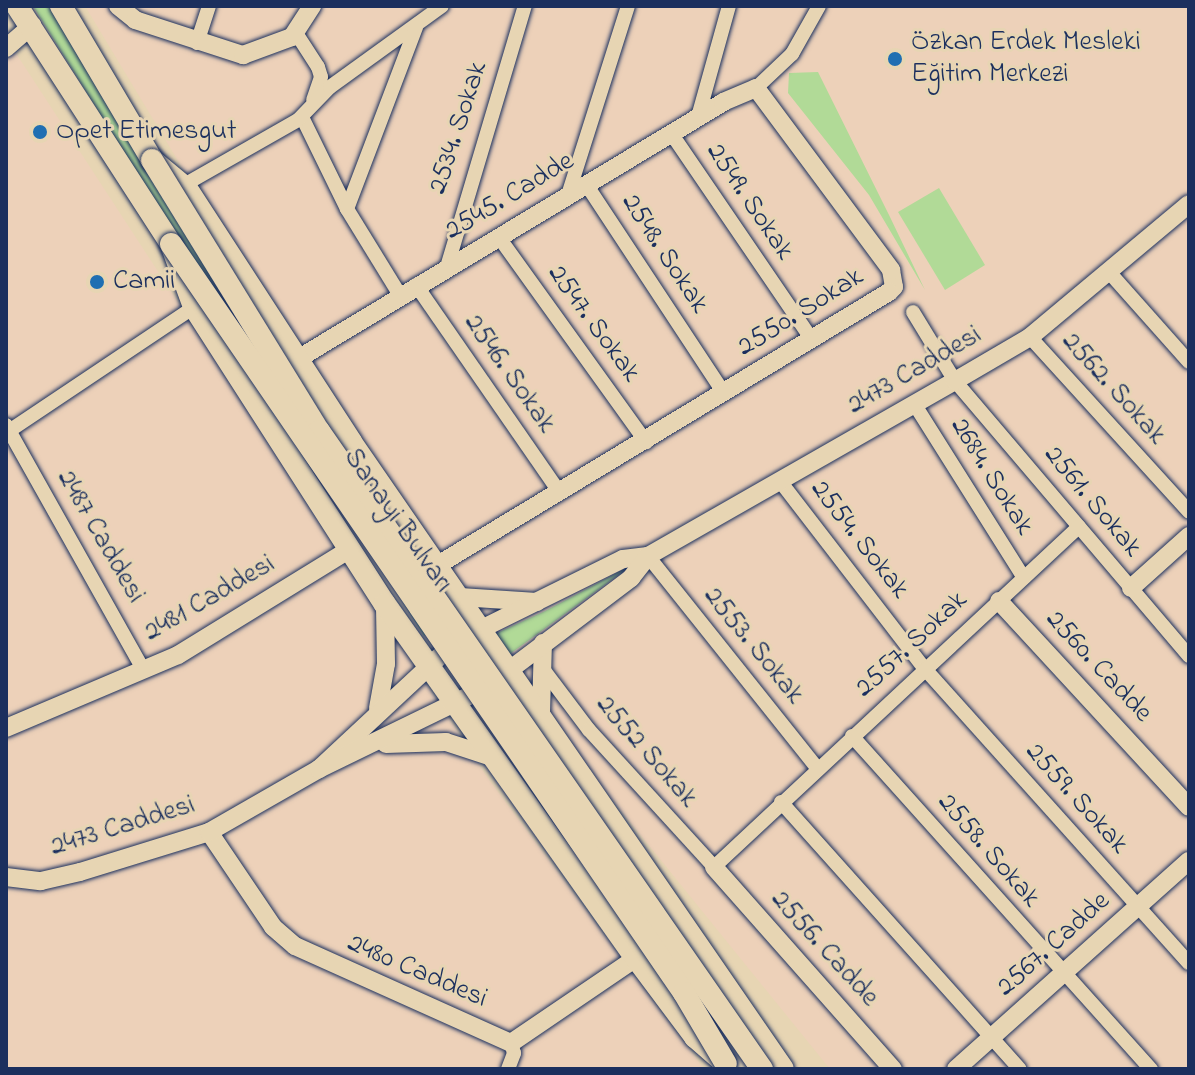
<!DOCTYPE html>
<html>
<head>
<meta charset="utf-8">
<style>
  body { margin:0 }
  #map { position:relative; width:1195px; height:1075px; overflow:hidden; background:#e7d5b3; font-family:"Indie Flower",sans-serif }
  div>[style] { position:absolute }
  .built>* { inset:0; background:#edd1b9 }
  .green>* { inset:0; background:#b1da97 }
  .roads { filter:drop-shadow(0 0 2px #1b2f5e) drop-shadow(0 0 2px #1b2f5e) }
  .minor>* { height:14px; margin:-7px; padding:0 7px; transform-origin:7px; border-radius:7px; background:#e7d5b3 }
  .tertiary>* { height:18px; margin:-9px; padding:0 9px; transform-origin:9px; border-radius:9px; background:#e7d5b3 }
  .primary>* { height:22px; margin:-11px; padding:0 11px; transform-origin:11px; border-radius:11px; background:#e7d5b3 }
  .bridges { filter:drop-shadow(0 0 2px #1b2f5e) drop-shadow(0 0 2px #1b2f5e) }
  .primary-bridge>* { height:22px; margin:-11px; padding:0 11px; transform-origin:11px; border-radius:11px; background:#e7d5b3 }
  .dots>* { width:22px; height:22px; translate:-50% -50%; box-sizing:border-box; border:4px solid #e7d5b3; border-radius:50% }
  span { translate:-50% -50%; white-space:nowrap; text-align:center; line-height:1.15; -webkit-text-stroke:6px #e7d5b3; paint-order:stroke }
  .poi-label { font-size:28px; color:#1b2f5e }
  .left { translate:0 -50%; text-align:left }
  .street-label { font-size:28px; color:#1b2f5e }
  .frame { position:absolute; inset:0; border:8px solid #1b2f5e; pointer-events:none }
</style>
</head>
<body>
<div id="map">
  <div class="built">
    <i style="clip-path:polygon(85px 6px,1189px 6px,1189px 1069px,830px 1069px,418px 560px)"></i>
    <i style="clip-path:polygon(6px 38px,487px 777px,704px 1069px,6px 1069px)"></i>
  </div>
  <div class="green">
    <i style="clip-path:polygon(33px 6px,48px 6px,442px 621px,424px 636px)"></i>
    <i style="clip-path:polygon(818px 72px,890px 217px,925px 290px,869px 195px,788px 93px,789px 73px)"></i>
    <i style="clip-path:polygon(939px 188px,985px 265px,945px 290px,898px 212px)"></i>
    <i style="clip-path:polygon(632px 565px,510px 654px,495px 634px,545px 611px)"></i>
  </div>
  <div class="roads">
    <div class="minor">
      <i style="left:296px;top:33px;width:40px;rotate:57.1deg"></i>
      <i style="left:318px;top:67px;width:10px;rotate:73deg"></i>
      <i style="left:321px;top:77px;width:24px;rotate:109deg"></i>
      <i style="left:197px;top:43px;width:39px;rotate:-72deg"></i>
      <i style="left:756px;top:88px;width:50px;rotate:-43.4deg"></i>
      <i style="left:792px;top:54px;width:55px;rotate:-60.6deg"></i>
      <i style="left:302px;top:117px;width:102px;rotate:63.9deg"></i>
      <i style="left:347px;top:209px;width:101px;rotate:58.4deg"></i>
      <i style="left:698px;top:117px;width:115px;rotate:-74.4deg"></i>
      <i style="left:671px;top:133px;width:250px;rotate:55.7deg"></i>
      <i style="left:586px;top:184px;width:250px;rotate:56.6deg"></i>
      <i style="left:184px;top:185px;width:131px;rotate:-29.7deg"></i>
      <i style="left:298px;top:120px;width:46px;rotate:-45.9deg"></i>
      <i style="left:330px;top:87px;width:138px;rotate:-35.9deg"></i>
      <i style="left:568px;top:195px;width:198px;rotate:-72.4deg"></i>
      <i style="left:347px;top:209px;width:195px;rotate:-69.2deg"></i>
      <i style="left:498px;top:236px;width:254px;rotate:54.3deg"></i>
      <i style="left:447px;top:267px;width:272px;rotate:-73.4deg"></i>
      <i style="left:1109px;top:272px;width:120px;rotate:48.4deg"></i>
      <i style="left:416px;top:285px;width:253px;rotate:55.3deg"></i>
      <i style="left:913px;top:312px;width:81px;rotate:58.7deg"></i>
      <i style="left:955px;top:381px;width:361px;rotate:49.6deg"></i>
      <i style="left:1030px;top:337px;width:236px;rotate:47.7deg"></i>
      <i style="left:915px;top:405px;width:204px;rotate:57.8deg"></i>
      <i style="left:6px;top:425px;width:280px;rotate:60.7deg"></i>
      <i style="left:6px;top:433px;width:226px;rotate:-33.8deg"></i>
      <i style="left:780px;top:481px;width:237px;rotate:52.4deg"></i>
      <i style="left:925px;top:669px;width:395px;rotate:48.1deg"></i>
      <i style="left:648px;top:556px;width:271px;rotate:51.4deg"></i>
      <i style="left:543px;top:669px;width:76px;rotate:53deg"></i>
      <i style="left:589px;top:730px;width:185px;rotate:47.6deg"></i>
      <i style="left:714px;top:867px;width:499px;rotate:-43deg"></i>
      <i style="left:852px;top:736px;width:448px;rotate:48.1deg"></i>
      <i style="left:781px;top:802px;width:358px;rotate:48.2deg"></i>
      <i style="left:508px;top:1069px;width:17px;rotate:-69deg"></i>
      <i style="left:514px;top:1053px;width:10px;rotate:-107deg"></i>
    </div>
    <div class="tertiary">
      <i style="left:118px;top:6px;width:22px;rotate:39deg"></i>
      <i style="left:135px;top:20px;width:114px;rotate:18deg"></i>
      <i style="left:243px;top:55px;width:52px;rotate:-20.2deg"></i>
      <i style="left:292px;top:37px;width:37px;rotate:-57deg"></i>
      <i style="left:6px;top:48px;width:35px;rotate:-41deg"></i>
      <i style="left:296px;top:360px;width:499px;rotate:-31.1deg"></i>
      <i style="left:723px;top:102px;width:36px;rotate:-23deg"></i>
      <i style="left:756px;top:88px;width:227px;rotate:53.4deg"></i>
      <i style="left:891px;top:270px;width:17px;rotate:80deg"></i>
      <i style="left:894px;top:287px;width:7px;rotate:135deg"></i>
      <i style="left:889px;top:292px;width:529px;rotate:148.83deg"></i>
      <i style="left:1131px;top:588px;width:78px;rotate:-41.9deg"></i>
      <i style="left:460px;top:597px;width:77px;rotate:3.7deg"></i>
      <i style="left:999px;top:601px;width:280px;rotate:47.3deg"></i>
      <i style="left:378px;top:708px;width:45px;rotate:-79.7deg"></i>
      <i style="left:386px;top:664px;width:60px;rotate:-91deg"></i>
      <i style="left:541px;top:713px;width:70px;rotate:-88.4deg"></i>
      <i style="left:6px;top:728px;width:187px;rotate:-23deg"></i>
      <i style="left:178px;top:655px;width:202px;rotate:-31.6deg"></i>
      <i style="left:386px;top:744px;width:60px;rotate:-1.9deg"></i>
      <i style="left:446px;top:742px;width:52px;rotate:18.1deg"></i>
      <i style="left:319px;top:769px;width:186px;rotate:-43deg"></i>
      <i style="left:455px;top:642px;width:187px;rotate:-26.3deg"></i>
      <i style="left:623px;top:559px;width:25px;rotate:-7deg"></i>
      <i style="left:648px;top:556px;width:353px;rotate:-29.7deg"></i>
      <i style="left:955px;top:381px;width:87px;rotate:-30.4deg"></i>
      <i style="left:1030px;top:337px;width:207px;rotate:-39.9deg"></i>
      <i style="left:209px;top:832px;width:115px;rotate:56deg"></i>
      <i style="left:273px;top:927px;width:29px;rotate:41deg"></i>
      <i style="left:295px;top:946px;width:237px;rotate:24.2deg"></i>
      <i style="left:511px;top:1043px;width:151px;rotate:-34.2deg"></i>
      <i style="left:714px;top:867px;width:270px;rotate:48.5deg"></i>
      <i style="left:6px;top:877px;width:35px;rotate:7deg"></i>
      <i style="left:41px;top:881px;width:40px;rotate:-13deg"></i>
      <i style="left:80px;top:872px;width:135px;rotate:-17.2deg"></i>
      <i style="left:209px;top:832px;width:127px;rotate:-29.8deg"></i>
      <i style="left:319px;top:769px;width:187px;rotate:-26deg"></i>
      <i style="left:487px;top:687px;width:181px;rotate:-37.1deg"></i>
      <i style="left:631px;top:578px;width:28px;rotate:-52deg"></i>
      <i style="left:956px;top:1069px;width:312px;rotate:-41.8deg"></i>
    </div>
    <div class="primary">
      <i style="left:17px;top:6px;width:283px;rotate:57.1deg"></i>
      <i style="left:171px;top:244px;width:67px;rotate:69.9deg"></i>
      <i style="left:194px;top:307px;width:353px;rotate:57.3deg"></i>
      <i style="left:385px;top:604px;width:434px;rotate:54.7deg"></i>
      <i style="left:636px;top:958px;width:99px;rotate:53.2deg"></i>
      <i style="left:695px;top:1037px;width:38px;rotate:41deg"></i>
      <i style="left:61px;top:6px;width:179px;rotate:59.4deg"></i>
      <i style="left:152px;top:160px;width:45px;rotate:39.6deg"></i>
      <i style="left:187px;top:189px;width:302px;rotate:57deg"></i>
      <i style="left:351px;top:442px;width:761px;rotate:55.43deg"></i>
    </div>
  </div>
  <div class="bridges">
    <div class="primary-bridge">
      <i style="left:152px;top:160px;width:318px;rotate:58.4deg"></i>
      <i style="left:319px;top:431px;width:777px;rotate:55.23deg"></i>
      <i style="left:171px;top:244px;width:908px;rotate:55.59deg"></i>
      <i style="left:684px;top:993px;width:82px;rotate:59.4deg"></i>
    </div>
  </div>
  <div class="dots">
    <i style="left:895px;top:59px;background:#1f6fb2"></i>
    <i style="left:40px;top:132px;background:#1f6fb2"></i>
    <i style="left:97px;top:282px;background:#1f6fb2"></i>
  </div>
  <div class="poi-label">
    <span class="left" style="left:911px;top:59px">Özkan Erdek Mesleki<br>Eğitim Merkezi</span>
    <span class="left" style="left:56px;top:132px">Opet Etimesgut</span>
    <span class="left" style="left:113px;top:282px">Camii</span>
  </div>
  <div class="street-label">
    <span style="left:459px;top:128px;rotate:-72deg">2534. Sokak</span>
    <span style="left:510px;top:197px;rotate:-31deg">2545. Cadde</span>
    <span style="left:749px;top:202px;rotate:56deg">2549. Sokak</span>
    <span style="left:664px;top:254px;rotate:57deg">2548. Sokak</span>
    <span style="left:801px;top:313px;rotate:-32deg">2550. Sokak</span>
    <span style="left:593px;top:324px;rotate:54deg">2547. Sokak</span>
    <span style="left:915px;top:371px;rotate:-30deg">2473 Caddesi</span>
    <span style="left:509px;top:374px;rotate:55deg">2546. Sokak</span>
    <span style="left:1113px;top:389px;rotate:48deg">2562. Sokak</span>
    <span style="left:991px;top:477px;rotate:58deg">2684. Sokak</span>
    <span style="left:1092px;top:502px;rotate:50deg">2561. Sokak</span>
    <span style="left:397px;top:521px;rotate:55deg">Sanayi Bulvarı</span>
    <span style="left:100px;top:537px;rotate:60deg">2487 Caddesi</span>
    <span style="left:859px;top:540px;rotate:52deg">2554. Sokak</span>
    <span style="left:210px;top:599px;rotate:-30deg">2481 Caddesi</span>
    <span style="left:912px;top:645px;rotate:-43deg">2557. Sokak</span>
    <span style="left:753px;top:646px;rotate:51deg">2553. Sokak</span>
    <span style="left:1098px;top:667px;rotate:47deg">2560. Cadde</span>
    <span style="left:646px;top:752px;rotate:49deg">2552 Sokak</span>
    <span style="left:1076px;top:799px;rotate:48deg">2559. Sokak</span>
    <span style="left:123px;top:827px;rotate:-17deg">2473 Caddesi</span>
    <span style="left:988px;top:851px;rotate:49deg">2558. Sokak</span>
    <span style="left:1054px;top:945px;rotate:-42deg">2567. Cadde</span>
    <span style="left:824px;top:949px;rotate:48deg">2556. Cadde</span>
    <span style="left:417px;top:972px;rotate:23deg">2480 Caddesi</span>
  </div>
  <div class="frame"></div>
</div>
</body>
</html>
